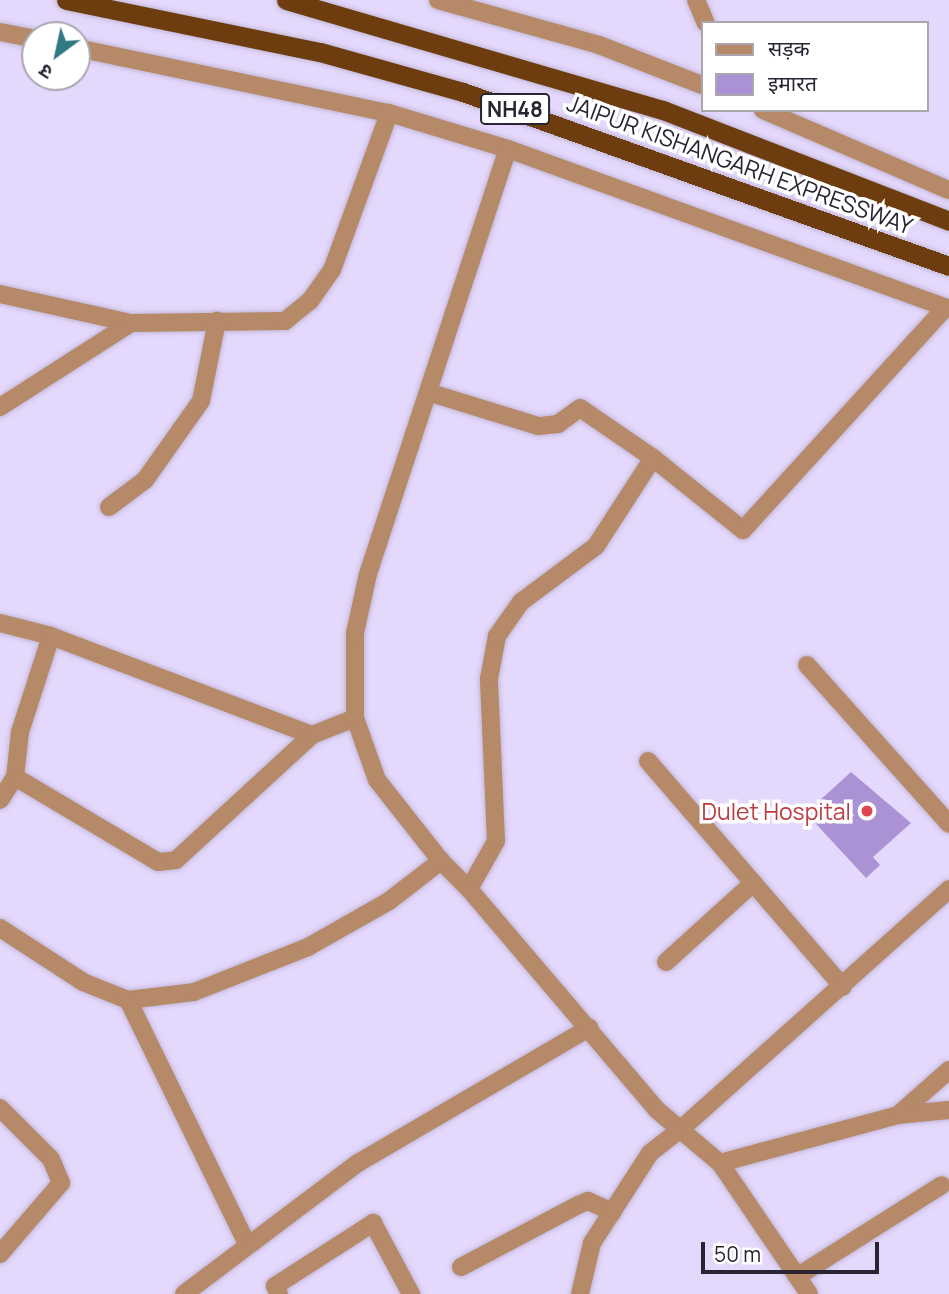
<!DOCTYPE html>
<html>
<head>
<meta charset="utf-8">
<style>
  body { margin:0 }
  #map { position:relative; width:949px; height:1294px; overflow:hidden; background:#e4d8fc; font-family:Manrope,"Noto Sans Devanagari",sans-serif }
  div>[style] { position:absolute }
  .building>* { inset:0; background:#ab92d4 }
  .roads { filter:drop-shadow(0 0 2px #c2b8d7) drop-shadow(0 0 2px #c2b8d7) }
  .minor>* { height:18px; margin:-9px; padding:0 9px; transform-origin:9px; border-radius:9px; background:#b68968 }
  .tertiary>* { height:18px; margin:-9px; padding:0 9px; transform-origin:9px; border-radius:9px; background:#b68968 }
  .trunk>* { height:19px; margin:-9.5px; padding:0 9.5px; transform-origin:9.5px; border-radius:9.5px; background:#6e3d0f }
  .dots>* { width:19px; height:19px; translate:-50% -50%; box-sizing:border-box; border:4px solid #fff; border-radius:50% }
  span { translate:-50% -50%; white-space:nowrap; text-align:center; line-height:1.15; -webkit-text-stroke:7px #fff; paint-order:stroke }
  .shield-label span { padding:2px 5px; background:#fff; border:2px solid; border-radius:5px; -webkit-text-stroke-width:0 }
  .shield-label { font-size:21px; color:#292431; font-weight:700 }
  .street-label { font-size:23px; color:#292431 }
  .health-label { font-size:23px; color:#be3a42 }
  .right { translate:-100% -50%; text-align:right }
  .legend { position:absolute; left:701px; top:21px; width:228px; height:91px; box-sizing:border-box; background:#fff; border:2px solid #a9a7ad; margin:0; padding:9px 12px; list-style:none; font-size:21px; color:#292431 }
  .legend li { display:flex; align-items:center; gap:14px; height:35px }
  .legend b { width:35px; border:2px solid #a9a7ad }
  .north { position:absolute; left:21px; top:21px; width:70px; height:70px; box-sizing:border-box; background:#fff; border:2px solid #a9a7ad; border-radius:50%; rotate:213deg; font-size:19px; font-weight:700; line-height:28px; text-align:center; color:#292431 }
  .north::after { content:''; display:block; margin:auto; width:24px; height:32px; background:#317983; clip-path:polygon(50% 0,100% 100%,50% 72%,0 100%) }
  .scale { position:absolute; left:701px; top:1242px; width:178px; height:32px; box-sizing:border-box; border:4px solid #292431; border-top:0; padding-left:9px; font-size:21px; line-height:24px; white-space:nowrap; color:#292431; -webkit-text-stroke:5px #fff; paint-order:stroke }
</style>
</head>
<body>
<div id="map">
  <div class="building">
    <i style="clip-path:polygon(851px 772px,911px 823px,873px 857px,880px 865px,866px 878px,806px 813px)"></i>
  </div>
  <div class="roads">
    <div class="minor">
      <i style="left:696px;top:0;width:25px;rotate:67deg"></i>
      <i style="left:0;top:294px;width:134px;rotate:12.5deg"></i>
      <i style="left:131px;top:323px;width:156px;rotate:147.3deg"></i>
      <i style="left:131px;top:323px;width:154px;rotate:-0.7deg"></i>
      <i style="left:285px;top:321px;width:32px;rotate:-39deg"></i>
      <i style="left:310px;top:301px;width:38px;rotate:-55deg"></i>
      <i style="left:332px;top:270px;width:167px;rotate:-70deg"></i>
      <i style="left:653px;top:458px;width:115px;rotate:38.7deg"></i>
      <i style="left:743px;top:530px;width:300px;rotate:-47.7deg"></i>
      <i style="left:109px;top:507px;width:45px;rotate:-36.9deg"></i>
      <i style="left:145px;top:480px;width:97px;rotate:-54.7deg"></i>
      <i style="left:201px;top:401px;width:82px;rotate:-78.7deg"></i>
      <i style="left:0;top:623px;width:53px;rotate:14.3deg"></i>
      <i style="left:51px;top:636px;width:101px;rotate:107.9deg"></i>
      <i style="left:20px;top:732px;width:45px;rotate:96.3deg"></i>
      <i style="left:15px;top:777px;width:27px;rotate:123deg"></i>
      <i style="left:51px;top:636px;width:279px;rotate:20.8deg"></i>
      <i style="left:807px;top:665px;width:213px;rotate:48.2deg"></i>
      <i style="left:648px;top:761px;width:298px;rotate:49.2deg"></i>
      <i style="left:15px;top:777px;width:166px;rotate:30.7deg"></i>
      <i style="left:158px;top:862px;width:18px;rotate:-6deg"></i>
      <i style="left:176px;top:860px;width:185px;rotate:-42.6deg"></i>
      <i style="left:312px;top:735px;width:46px;rotate:-21.6deg"></i>
      <i style="left:0;top:928px;width:99px;rotate:33deg"></i>
      <i style="left:83px;top:982px;width:48px;rotate:21.8deg"></i>
      <i style="left:128px;top:1000px;width:66px;rotate:-6.9deg"></i>
      <i style="left:194px;top:992px;width:123px;rotate:-21.5deg"></i>
      <i style="left:308px;top:947px;width:93px;rotate:-29.6deg"></i>
      <i style="left:389px;top:901px;width:66px;rotate:-37.6deg"></i>
      <i style="left:441px;top:861px;width:40px;rotate:45deg"></i>
      <i style="left:469px;top:889px;width:55px;rotate:-60.6deg"></i>
      <i style="left:496px;top:841px;width:162px;rotate:-92.5deg"></i>
      <i style="left:489px;top:679px;width:44px;rotate:-79.5deg"></i>
      <i style="left:497px;top:636px;width:42px;rotate:-54.8deg"></i>
      <i style="left:521px;top:602px;width:94px;rotate:-36.7deg"></i>
      <i style="left:596px;top:546px;width:105px;rotate:-57.1deg"></i>
      <i style="left:653px;top:458px;width:88px;rotate:-145.6deg"></i>
      <i style="left:580px;top:408px;width:27px;rotate:144deg"></i>
      <i style="left:558px;top:424px;width:20px;rotate:174deg"></i>
      <i style="left:538px;top:426px;width:112px;rotate:-162.9deg"></i>
      <i style="left:666px;top:962px;width:118px;rotate:-42.2deg"></i>
      <i style="left:128px;top:1000px;width:271px;rotate:64deg"></i>
      <i style="left:0;top:1108px;width:72px;rotate:45deg"></i>
      <i style="left:51px;top:1159px;width:26px;rotate:67deg"></i>
      <i style="left:61px;top:1183px;width:94px;rotate:130.7deg"></i>
      <i style="left:898px;top:1115px;width:68px;rotate:-41.4deg"></i>
      <i style="left:681px;top:1129px;width:360px;rotate:-41.8deg"></i>
      <i style="left:720px;top:1163px;width:184px;rotate:-15.1deg"></i>
      <i style="left:898px;top:1115px;width:51px;rotate:-5.6deg"></i>
      <i style="left:461px;top:1267px;width:132px;rotate:-27.9deg"></i>
      <i style="left:578px;top:1205px;width:11px;rotate:-22deg"></i>
      <i style="left:588px;top:1201px;width:27px;rotate:24deg"></i>
      <i style="left:798px;top:1276px;width:170px;rotate:-32.3deg"></i>
      <i style="left:184px;top:1294px;width:218px;rotate:-37deg"></i>
      <i style="left:358px;top:1163px;width:268px;rotate:-30.3deg"></i>
      <i style="left:279px;top:1294px;width:9px;rotate:-117deg"></i>
      <i style="left:275px;top:1286px;width:117px;rotate:-32.7deg"></i>
      <i style="left:373px;top:1223px;width:81px;rotate:61.8deg"></i>
    </div>
    <div class="tertiary">
      <i style="left:438px;top:0;width:167px;rotate:15.6deg"></i>
      <i style="left:599px;top:45px;width:110px;rotate:21.2deg"></i>
      <i style="left:0;top:32px;width:36px;rotate:11deg"></i>
      <i style="left:77px;top:48px;width:319px;rotate:11.8deg"></i>
      <i style="left:389px;top:113px;width:124px;rotate:16.8deg"></i>
      <i style="left:508px;top:149px;width:469px;rotate:19.9deg"></i>
      <i style="left:763px;top:110px;width:202px;rotate:23.3deg"></i>
      <i style="left:441px;top:861px;width:103px;rotate:-128.3deg"></i>
      <i style="left:377px;top:780px;width:66px;rotate:-109.5deg"></i>
      <i style="left:355px;top:718px;width:85px;rotate:-90deg"></i>
      <i style="left:355px;top:633px;width:60px;rotate:-77.6deg"></i>
      <i style="left:368px;top:574px;width:447px;rotate:-71.8deg"></i>
      <i style="left:469px;top:889px;width:290px;rotate:49.6deg"></i>
      <i style="left:657px;top:1110px;width:82px;rotate:40.1deg"></i>
      <i style="left:720px;top:1163px;width:158px;rotate:55.8deg"></i>
      <i style="left:580px;top:1294px;width:52px;rotate:-76.8deg"></i>
      <i style="left:592px;top:1243px;width:107px;rotate:-57.2deg"></i>
      <i style="left:650px;top:1153px;width:39px;rotate:-38deg"></i>
    </div>
    <div class="trunk">
      <i style="left:66px;top:0;width:259px;rotate:11.6deg"></i>
      <i style="left:320px;top:52px;width:148px;rotate:15.6deg"></i>
      <i style="left:463px;top:92px;width:516px;rotate:19.7deg"></i>
      <i style="left:286px;top:0;width:393px;rotate:16.3deg"></i>
      <i style="left:663px;top:110px;width:307px;rotate:21.2deg"></i>
    </div>
  </div>
  <div class="dots">
    <i style="left:867px;top:811px;background:#e0444e"></i>
  </div>
  <div class="shield-label">
    <span style="left:515px;top:109px">NH48</span>
  </div>
  <div class="street-label">
    <span style="left:740px;top:164px;rotate:20deg">JAIPUR KISHANGARH EXPRESSWAY</span>
  </div>
  <div class="health-label">
    <span class="right" style="left:851px;top:811px">Dulet Hospital</span>
  </div>
  <ul class="legend">
  <li><b style="height:9px;background:#b68968"></b>सड़क</li>
  <li><b style="height:19px;background:#ab92d4"></b>इमारत</li>
  </ul>
  <div class="north">उ</div>
  <div class="scale">50 m</div>
</div>
</body>
</html>
